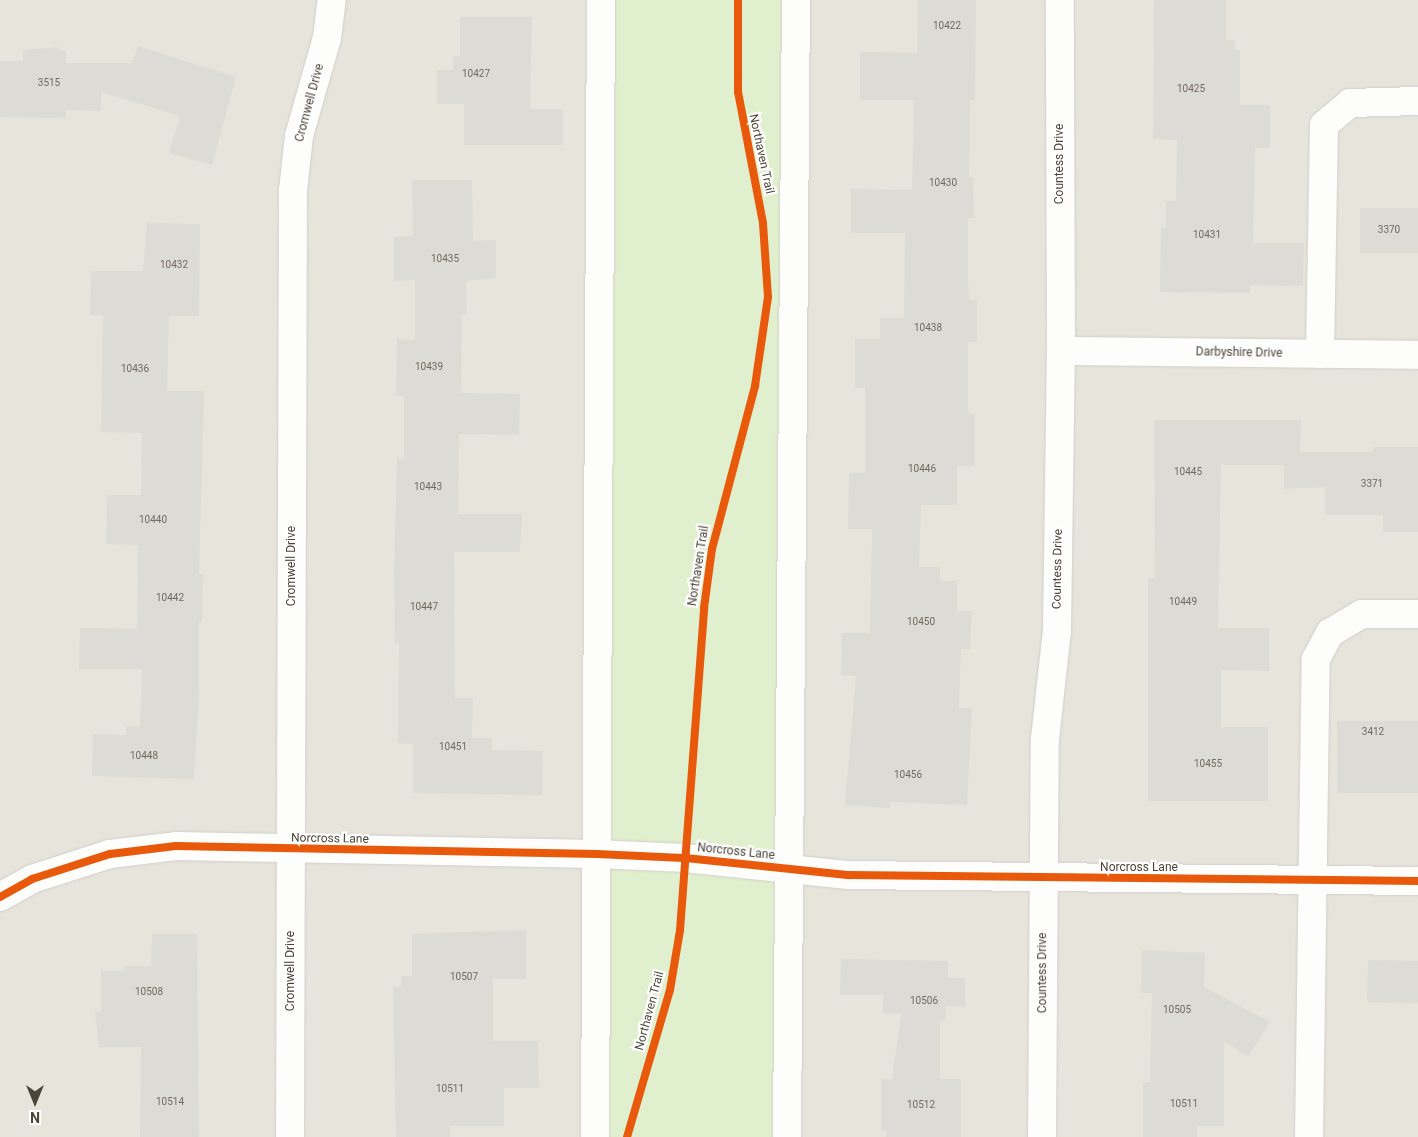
<!DOCTYPE html>
<html>
<head>
<meta charset="utf-8">
<style>
  body { margin:0 }
  #map { position:relative; width:1418px; height:1137px; overflow:hidden; background:#f3f2ee; font-family:Roboto,sans-serif }
  div>[style] { position:absolute }
  .residential>* { inset:0; background:#e7e4db }
  .green>* { inset:0; background:#e0efcd }
  .building>* { inset:0; background:#dddbd6 }
  .roads { filter:drop-shadow(0 0 1px #d1cfcb) drop-shadow(0 0 1px #d1cfcb) }
  .minor>* { height:28px; margin:-14px; padding:0 14px; transform-origin:14px; border-radius:14px; background:#fdfdfc }
  .cycleway>* { height:8px; margin:-4px; padding:0 4px; transform-origin:4px; border-radius:4px; background:#e8590c }
  span { translate:-50% -50%; white-space:nowrap; text-align:center; line-height:1.15; -webkit-text-stroke:4.5px #fff; paint-order:stroke }
  .number-label { font-size:10px; color:#706a60 }
  .number-label span { -webkit-text-stroke-width:0 }
  .street-label { font-size:12px; color:#4b4438 }
  .north { position:absolute; left:10px; top:1077px; width:50px; height:50px; -webkit-text-stroke:4px #fff; paint-order:stroke; rotate:180deg; font-size:14px; font-weight:700; line-height:20px; text-align:center; color:#4b4438 }
  .north::after { content:''; display:block; margin:auto; width:18px; height:22px; background:#4b4438; clip-path:polygon(50% 0,100% 100%,50% 72%,0 100%) }
</style>
</head>
<body>
<div id="map">
  <div class="residential">
    <i style="clip-path:polygon(0 0,592px 0,584px 1137px,0 1137px)"></i>
    <i style="clip-path:polygon(794px 0,1418px 0,1418px 1137px,786px 1137px)"></i>
  </div>
  <div class="green">
    <i style="clip-path:polygon(592px 0,794px 0,786px 1137px,584px 1137px)"></i>
  </div>
  <div class="building">
    <i style="clip-path:polygon(918px 0,976px 0,975px 100px,970px 100px,969px 177px,973px 177px,974px 218px,968px 218px,968px 275px,969px 300px,977px 300px,977px 342px,968px 342px,968px 414px,975px 414px,975px 466px,957px 466px,957px 505px,921px 505px,919px 567px,940px 567px,940px 581px,957px 581px,957px 611px,972px 611px,970px 649px,961px 649px,959px 708px,972px 708px,967px 805px,890px 802px,890px 808px,845px 805px,856px 676px,841px 675px,842px 633px,870px 633px,872px 529px,848px 529px,849px 473px,865px 473px,865px 388px,855px 388px,855px 339px,880px 339px,880px 318px,904px 318px,905px 233px,851px 233px,851px 189px,912px 190px,914px 100px,860px 100px,860px 52px,917px 53px)"></i>
    <i style="clip-path:polygon(1154px 0,1226px 0,1226px 40px,1235px 40px,1235px 50px,1240px 50px,1240px 105px,1270px 105px,1270px 148px,1255px 148px,1253px 243px,1304px 243px,1303px 286px,1250px 285px,1250px 293px,1160px 292px,1161px 227px,1166px 227px,1166px 201px,1176px 201px,1177px 140px,1153px 139px)"></i>
    <i style="clip-path:polygon(460px 17px,532px 17px,530px 109px,563px 109px,563px 145px,464px 145px,464px 104px,437px 104px,437px 70px,453px 70px,453px 56px,460px 56px)"></i>
    <i style="clip-path:polygon(138px 46px,236px 77px,212px 165px,169px 153px,180px 116px,101px 92px,101px 111px,66px 110px,66px 118px,0 117px,0 61px,23px 61px,23px 50px,59px 47px,59px 50px,66px 51px,66px 63px,133px 63px)"></i>
    <i style="clip-path:polygon(412px 180px,472px 180px,473px 241px,496px 240px,496px 278px,466px 281px,467px 315px,462px 315px,461px 393px,520px 394px,519px 435px,459px 434px,458px 514px,522px 514px,520px 552px,454px 552px,455px 698px,473px 698px,472px 738px,492px 738px,492px 750px,543px 751px,542px 795px,413px 793px,413px 744px,398px 743px,399px 643px,395px 643px,394px 572px,397px 459px,404px 459px,404px 396px,396px 395px,397px 339px,415px 340px,415px 280px,394px 281px,394px 237px,413px 236px)"></i>
    <i style="clip-path:polygon(1360px 208px,1418px 208px,1418px 253px,1360px 253px)"></i>
    <i style="clip-path:polygon(147px 223px,200px 224px,199px 316px,169px 316px,167px 391px,204px 391px,199px 574px,203px 574px,202px 622px,199px 622px,199px 695px,194px 779px,92px 776px,93px 734px,126px 735px,126px 726px,140px 727px,142px 669px,79px 669px,80px 628px,137px 629px,138px 545px,106px 544px,107px 495px,141px 495px,142px 433px,101px 432px,103px 315px,90px 315px,91px 271px,143px 271px)"></i>
    <i style="clip-path:polygon(1154px 420px,1301px 420px,1300px 452px,1373px 452px,1373px 447px,1418px 447px,1418px 532px,1383px 532px,1383px 515px,1325px 515px,1325px 487px,1284px 489px,1284px 465px,1221px 465px,1218px 628px,1269px 628px,1269px 671px,1221px 670px,1221px 727px,1268px 727px,1268px 801px,1148px 801px,1148px 578px,1155px 578px)"></i>
    <i style="clip-path:polygon(1337px 721px,1418px 721px,1418px 793px,1337px 793px)"></i>
    <i style="clip-path:polygon(526px 930px,526px 979px,493px 979px,493px 1041px,538px 1041px,539px 1088px,504px 1088px,504px 1126px,450px 1126px,450px 1137px,396px 1137px,393px 987px,401px 987px,401px 976px,412px 976px,412px 934px)"></i>
    <i style="clip-path:polygon(152px 934px,197px 934px,199px 1137px,140px 1137px,141px 1047px,99px 1047px,95px 1012px,101px 1012px,101px 971px,124px 971px,124px 966px,151px 966px)"></i>
    <i style="clip-path:polygon(1142px 950px,1205px 953px,1204px 987px,1270px 1022px,1248px 1057px,1224px 1041px,1224px 1126px,1197px 1126px,1197px 1137px,1143px 1137px,1143px 1082px,1150px 1082px,1152px 993px,1141px 993px)"></i>
    <i style="clip-path:polygon(841px 959px,948px 961px,948px 978px,965px 978px,965px 1007px,946px 1006px,945px 1021px,940px 1021px,940px 1079px,961px 1079px,961px 1137px,886px 1137px,886px 1130px,881px 1130px,881px 1079px,892px 1079px,901px 1014px,883px 1013px,883px 995px,840px 995px)"></i>
    <i style="clip-path:polygon(1368px 960px,1418px 961px,1418px 1003px,1367px 1002px)"></i>
  </div>
  <div class="roads">
    <div class="minor">
      <i style="left:1061px;top:351px;width:357px;rotate:0.6deg"></i>
      <i style="left:1320px;top:354px;width:229px;rotate:-89deg"></i>
      <i style="left:1324px;top:125px;width:34px;rotate:-40deg"></i>
      <i style="left:1350px;top:103px;width:68px;rotate:-1.7deg"></i>
      <i style="left:0;top:897px;width:37px;rotate:-29deg"></i>
      <i style="left:32px;top:879px;width:82px;rotate:-17.8deg"></i>
      <i style="left:110px;top:854px;width:66px;rotate:-6.9deg"></i>
      <i style="left:176px;top:846px;width:421px;rotate:1.1deg"></i>
      <i style="left:597px;top:854px;width:88px;rotate:2.6deg"></i>
      <i style="left:685px;top:858px;width:164px;rotate:6deg"></i>
      <i style="left:848px;top:875px;width:570px;rotate:0.6deg"></i>
      <i style="left:290px;top:1137px;width:946px;rotate:-89.82deg"></i>
      <i style="left:293px;top:191px;width:55px;rotate:-83.8deg"></i>
      <i style="left:299px;top:136px;width:102px;rotate:-74.1deg"></i>
      <i style="left:327px;top:38px;width:38px;rotate:-83deg"></i>
      <i style="left:595px;top:1137px;width:1137px;rotate:-89.7deg"></i>
      <i style="left:787px;top:1137px;width:1137px;rotate:-89.55deg"></i>
      <i style="left:1042px;top:1137px;width:398px;rotate:-89.6deg"></i>
      <i style="left:1045px;top:739px;width:109px;rotate:-83.7deg"></i>
      <i style="left:1057px;top:631px;width:280px;rotate:-89.2deg"></i>
      <i style="left:1061px;top:351px;width:351px;rotate:-90.2deg"></i>
      <i style="left:1309px;top:1137px;width:478px;rotate:-89.2deg"></i>
      <i style="left:1316px;top:659px;width:30px;rotate:-62deg"></i>
      <i style="left:1330px;top:633px;width:37px;rotate:-31deg"></i>
      <i style="left:1362px;top:614px;width:56px"></i>
    </div>
  </div>
  <div class="cycleway">
    <i style="left:0;top:897px;width:37px;rotate:-29deg"></i>
    <i style="left:32px;top:879px;width:82px;rotate:-17.8deg"></i>
    <i style="left:110px;top:854px;width:66px;rotate:-6.9deg"></i>
    <i style="left:176px;top:846px;width:421px;rotate:1.1deg"></i>
    <i style="left:597px;top:854px;width:88px;rotate:2.6deg"></i>
    <i style="left:685px;top:858px;width:164px;rotate:6deg"></i>
    <i style="left:848px;top:875px;width:570px;rotate:0.6deg"></i>
    <i style="left:627px;top:1137px;width:153px;rotate:-73.7deg"></i>
    <i style="left:670px;top:990px;width:61px;rotate:-80.5deg"></i>
    <i style="left:680px;top:930px;width:323px;rotate:-85.7deg"></i>
    <i style="left:704px;top:608px;width:60px;rotate:-82.3deg"></i>
    <i style="left:712px;top:549px;width:169px;rotate:-75.2deg"></i>
    <i style="left:755px;top:386px;width:90px;rotate:-81.7deg"></i>
    <i style="left:768px;top:297px;width:74px;rotate:-93.9deg"></i>
    <i style="left:763px;top:223px;width:133px;rotate:-100.8deg"></i>
    <i style="left:738px;top:92px;width:92px;rotate:-90deg"></i>
  </div>
  <div class="number-label">
    <span style="left:947px;top:26px">10422</span>
    <span style="left:476px;top:74px">10427</span>
    <span style="left:49px;top:83px">3515</span>
    <span style="left:1191px;top:89px">10425</span>
    <span style="left:943px;top:183px">10430</span>
    <span style="left:1389px;top:230px">3370</span>
    <span style="left:1207px;top:235px">10431</span>
    <span style="left:445px;top:259px">10435</span>
    <span style="left:174px;top:265px">10432</span>
    <span style="left:928px;top:328px">10438</span>
    <span style="left:429px;top:367px">10439</span>
    <span style="left:135px;top:369px">10436</span>
    <span style="left:922px;top:469px">10446</span>
    <span style="left:1188px;top:472px">10445</span>
    <span style="left:1372px;top:484px">3371</span>
    <span style="left:428px;top:487px">10443</span>
    <span style="left:153px;top:520px">10440</span>
    <span style="left:170px;top:598px">10442</span>
    <span style="left:1183px;top:602px">10449</span>
    <span style="left:424px;top:607px">10447</span>
    <span style="left:921px;top:622px">10450</span>
    <span style="left:1373px;top:732px">3412</span>
    <span style="left:453px;top:747px">10451</span>
    <span style="left:144px;top:756px">10448</span>
    <span style="left:1208px;top:764px">10455</span>
    <span style="left:908px;top:775px">10456</span>
    <span style="left:464px;top:977px">10507</span>
    <span style="left:149px;top:992px">10508</span>
    <span style="left:924px;top:1001px">10506</span>
    <span style="left:1177px;top:1010px">10505</span>
    <span style="left:450px;top:1089px">10511</span>
    <span style="left:170px;top:1102px">10514</span>
    <span style="left:1184px;top:1104px">10511</span>
    <span style="left:921px;top:1105px">10512</span>
  </div>
  <div class="street-label">
    <span style="left:310px;top:103px;rotate:-75deg">Cromwell Drive</span>
    <span style="left:761px;top:154px;rotate:78deg">Northaven Trail</span>
    <span style="left:1060px;top:164px;rotate:-90deg">Countess Drive</span>
    <span style="left:1239px;top:353px;rotate:1deg">Darbyshire Drive</span>
    <span style="left:292px;top:566px;rotate:-90deg">Cromwell Drive</span>
    <span style="left:699px;top:566px;rotate:-81deg">Northaven Trail</span>
    <span style="left:1058px;top:569px;rotate:-89deg">Countess Drive</span>
    <span style="left:330px;top:839px;rotate:1deg">Norcross Lane</span>
    <span style="left:736px;top:852px;rotate:6deg">Norcross Lane</span>
    <span style="left:1139px;top:868px">Norcross Lane</span>
    <span style="left:291px;top:971px;rotate:-90deg">Cromwell Drive</span>
    <span style="left:1043px;top:973px;rotate:-90deg">Countess Drive</span>
    <span style="left:650px;top:1011px;rotate:-75deg">Northaven Trail</span>
  </div>
  <div class="north">N</div>
</div>
</body>
</html>
